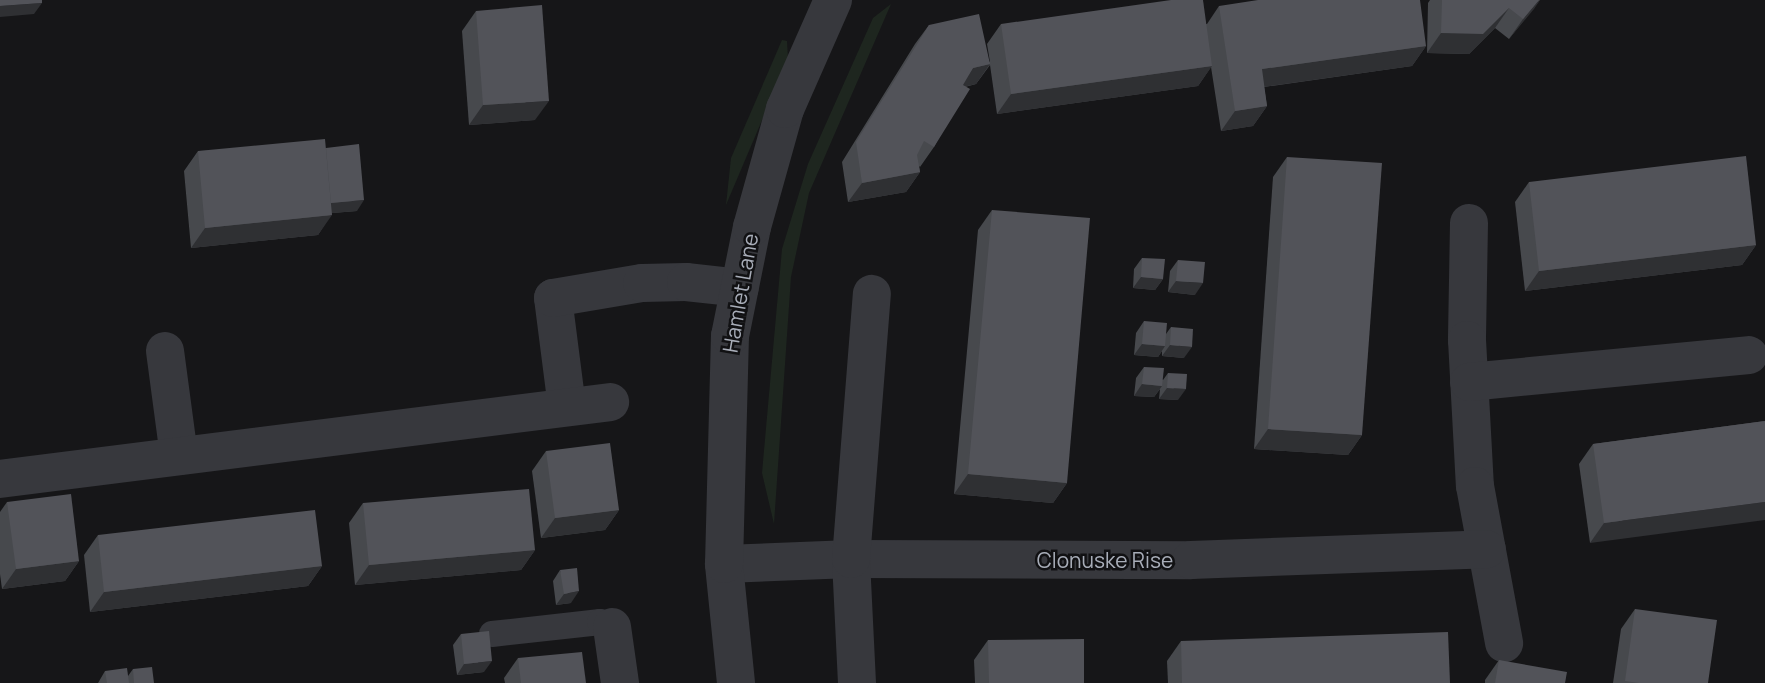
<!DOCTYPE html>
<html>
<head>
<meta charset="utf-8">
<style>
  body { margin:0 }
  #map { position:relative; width:1765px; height:683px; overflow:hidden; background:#161618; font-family:Manrope,sans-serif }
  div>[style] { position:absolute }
  .green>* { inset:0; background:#1e261f }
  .service>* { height:26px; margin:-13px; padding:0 13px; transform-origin:13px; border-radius:13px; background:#37383d }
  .minor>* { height:38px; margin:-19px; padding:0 19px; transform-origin:19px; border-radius:19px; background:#37383d }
  .tertiary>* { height:38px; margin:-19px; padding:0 19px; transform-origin:19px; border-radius:19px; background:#37383d }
  .wall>* { inset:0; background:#47494d }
  .shaded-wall>* { inset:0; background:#2f3033 }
  .building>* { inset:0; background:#525359 }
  span { translate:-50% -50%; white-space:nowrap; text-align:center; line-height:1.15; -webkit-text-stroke:5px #111113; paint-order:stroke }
  .street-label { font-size:21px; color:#a8adb8 }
</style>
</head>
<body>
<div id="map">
  <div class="green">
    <i style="clip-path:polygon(891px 4px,809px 193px,791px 277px,774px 524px,762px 473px,782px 249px,808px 164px,873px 18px)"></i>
    <i style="clip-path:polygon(782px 40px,787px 41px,788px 59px,726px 205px,731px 158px)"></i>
  </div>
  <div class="service">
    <i style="left:492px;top:634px;width:109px;rotate:-6.3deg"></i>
    <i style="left:600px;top:622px;width:13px;rotate:23deg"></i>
  </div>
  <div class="minor">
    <i style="left:1469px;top:223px;width:117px;rotate:91deg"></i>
    <i style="left:1467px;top:340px;width:146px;rotate:86.9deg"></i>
    <i style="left:1475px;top:486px;width:160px;rotate:79.5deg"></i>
    <i style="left:165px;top:351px;width:106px;rotate:82.4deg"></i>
    <i style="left:1469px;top:382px;width:281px;rotate:-5.5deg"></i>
    <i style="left:567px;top:407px;width:110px;rotate:-97.3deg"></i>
    <i style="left:553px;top:298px;width:90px;rotate:-9.6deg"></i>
    <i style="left:642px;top:283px;width:44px;rotate:-1.3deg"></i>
    <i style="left:686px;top:282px;width:54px;rotate:6.3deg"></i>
    <i style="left:0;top:479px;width:615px;rotate:-7.19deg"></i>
    <i style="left:724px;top:564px;width:127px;rotate:-2.3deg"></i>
    <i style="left:851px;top:559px;width:340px;rotate:0.2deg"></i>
    <i style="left:1191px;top:560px;width:296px;rotate:-2.1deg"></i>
    <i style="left:612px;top:627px;width:57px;rotate:81.9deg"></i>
    <i style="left:857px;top:683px;width:124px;rotate:-92.8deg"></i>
    <i style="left:851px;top:559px;width:266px;rotate:-85.5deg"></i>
  </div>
  <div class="tertiary">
    <i style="left:736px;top:683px;width:120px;rotate:-95.8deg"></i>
    <i style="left:724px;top:564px;width:228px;rotate:-88.5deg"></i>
    <i style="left:730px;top:336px;width:111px;rotate:-78.6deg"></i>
    <i style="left:752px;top:227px;width:123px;rotate:-74.4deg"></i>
    <i style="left:785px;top:109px;width:119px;rotate:-66.2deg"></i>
  </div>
  <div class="wall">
    <i style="clip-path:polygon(1430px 0,1540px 0,1509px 39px,1495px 28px,1469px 54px,1427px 53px,1428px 3px)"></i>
    <i style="clip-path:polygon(1219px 6px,1426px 46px,1412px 66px,1264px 87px,1267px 106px,1253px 126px,1221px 131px,1211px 67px,1198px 86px,997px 114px,990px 65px,976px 84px,965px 87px,934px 147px,920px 167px,919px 166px,920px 172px,906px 192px,848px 202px,842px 162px,915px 44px,929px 25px,990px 62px,987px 44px,1001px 24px,1207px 24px)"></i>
    <i style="clip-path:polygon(476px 11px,535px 120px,469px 125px,462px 31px)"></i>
    <i style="clip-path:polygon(326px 148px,357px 211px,332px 213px,318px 235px,191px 248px,184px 171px,198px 151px)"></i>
    <i style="clip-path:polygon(1287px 157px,1362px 435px,1348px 455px,1254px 449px,1273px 177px)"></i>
    <i style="clip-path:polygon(1529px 182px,1756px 245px,1742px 265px,1525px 291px,1515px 202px)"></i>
    <i style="clip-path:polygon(992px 210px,1067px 483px,1053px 503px,954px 494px,978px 230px)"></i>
    <i style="clip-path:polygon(1142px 258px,1163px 279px,1155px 290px,1133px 288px,1134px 269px)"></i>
    <i style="clip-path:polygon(1178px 260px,1195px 295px,1168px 292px,1170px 271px)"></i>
    <i style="clip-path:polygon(1144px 321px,1166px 334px,1171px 327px,1184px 358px,1162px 356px,1162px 351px,1158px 357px,1134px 355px,1136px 333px)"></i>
    <i style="clip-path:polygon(1144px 367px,1163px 380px,1168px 373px,1178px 400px,1159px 399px,1160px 389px,1154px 397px,1134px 396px,1136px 378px)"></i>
    <i style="clip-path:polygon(1765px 421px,1590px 543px,1579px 464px,1593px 444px)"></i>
    <i style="clip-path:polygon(546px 451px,619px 510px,605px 530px,541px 538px,532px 471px)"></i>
    <i style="clip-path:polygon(7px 502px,79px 561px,65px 581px,2px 589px,0 574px,0 512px)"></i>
    <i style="clip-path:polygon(363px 503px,535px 550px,521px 570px,355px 585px,349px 523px)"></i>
    <i style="clip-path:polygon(98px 535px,322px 566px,308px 586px,90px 612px,84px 555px)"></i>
    <i style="clip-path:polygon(560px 570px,571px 603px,556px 605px,553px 581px)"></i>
    <i style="clip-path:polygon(1635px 609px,1708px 683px,1613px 683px,1621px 629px)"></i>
    <i style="clip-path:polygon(461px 634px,484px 672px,457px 675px,453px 645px)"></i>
    <i style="clip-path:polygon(988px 640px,1084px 683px,975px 683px,974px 660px)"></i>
    <i style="clip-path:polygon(1181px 641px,1450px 683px,1168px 683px,1167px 661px)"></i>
    <i style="clip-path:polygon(518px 658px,586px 683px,505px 683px,504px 678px)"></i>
    <i style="clip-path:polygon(1499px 660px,1565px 683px,1485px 683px,1485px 680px)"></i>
    <i style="clip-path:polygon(133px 669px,154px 683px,98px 683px,105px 671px,128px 676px)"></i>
  </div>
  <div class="shaded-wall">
    <i style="clip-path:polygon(1539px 0,1540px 0,1534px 9px,1509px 39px,1523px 19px)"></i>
    <i style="clip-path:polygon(42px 3px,34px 14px,0 17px,0 6px)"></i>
    <i style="clip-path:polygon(1509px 8px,1495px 28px,1469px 54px,1427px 53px,1441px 33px)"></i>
    <i style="clip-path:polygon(1426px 46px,1412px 66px,1248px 89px,1262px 69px)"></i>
    <i style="clip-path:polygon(990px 64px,976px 84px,959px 88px,973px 68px)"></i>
    <i style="clip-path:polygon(1212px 66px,1198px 86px,997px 114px,1011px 94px)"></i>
    <i style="clip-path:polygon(549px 101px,535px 120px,469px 125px,483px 105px)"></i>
    <i style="clip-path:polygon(1267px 106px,1253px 126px,1221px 131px,1235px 111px)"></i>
    <i style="clip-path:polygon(920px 172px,906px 192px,848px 202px,862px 183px)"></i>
    <i style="clip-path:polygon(364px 200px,357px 211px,321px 214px,329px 203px)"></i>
    <i style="clip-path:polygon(332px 215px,318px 235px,191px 248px,205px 228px)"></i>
    <i style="clip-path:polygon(1756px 245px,1742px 265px,1525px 291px,1539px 271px)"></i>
    <i style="clip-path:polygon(1141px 277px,1163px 279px,1155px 290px,1133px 288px)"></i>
    <i style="clip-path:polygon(1176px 281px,1203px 283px,1195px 295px,1168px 292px)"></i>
    <i style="clip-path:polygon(1142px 344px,1165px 346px,1158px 357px,1134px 355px)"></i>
    <i style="clip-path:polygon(1170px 345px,1192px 347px,1184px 358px,1162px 356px)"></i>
    <i style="clip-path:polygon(1142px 384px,1162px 386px,1154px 397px,1134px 396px)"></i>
    <i style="clip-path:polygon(1167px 388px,1186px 389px,1178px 400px,1159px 399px)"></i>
    <i style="clip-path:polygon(1268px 429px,1362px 435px,1348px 455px,1254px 449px)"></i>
    <i style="clip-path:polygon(968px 474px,1067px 483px,1053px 503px,954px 494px)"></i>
    <i style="clip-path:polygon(1765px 502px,1765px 520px,1590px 543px,1604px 523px)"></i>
    <i style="clip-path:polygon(619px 510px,605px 530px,541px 538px,555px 518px)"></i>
    <i style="clip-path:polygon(535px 550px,521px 570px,355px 585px,369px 565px)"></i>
    <i style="clip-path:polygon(79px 561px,65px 581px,2px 589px,16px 569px)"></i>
    <i style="clip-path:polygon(322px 566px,308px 586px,90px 612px,104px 592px)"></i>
    <i style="clip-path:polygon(579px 591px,571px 603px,556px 605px,564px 594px)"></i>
    <i style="clip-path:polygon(492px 661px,484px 672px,457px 675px,464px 664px)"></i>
  </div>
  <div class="building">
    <i style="clip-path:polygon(0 0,42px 0,42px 3px,0 6px)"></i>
    <i style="clip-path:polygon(1171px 0,1203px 0,1212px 66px,1011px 94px,1001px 24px)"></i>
    <i style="clip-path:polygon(1258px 0,1420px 0,1426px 46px,1262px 69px,1267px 106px,1235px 111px,1219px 6px)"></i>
    <i style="clip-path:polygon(1442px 0,1539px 0,1523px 19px,1509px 8px,1483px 34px,1441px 33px)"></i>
    <i style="clip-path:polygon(542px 5px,549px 101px,483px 105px,476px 11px)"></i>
    <i style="clip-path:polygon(979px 14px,990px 64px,973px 68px,963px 85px,970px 89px,934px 147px,924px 141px,917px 155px,920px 172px,862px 183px,856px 142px,929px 25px)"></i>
    <i style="clip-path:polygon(325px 139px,332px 215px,205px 228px,198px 151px)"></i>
    <i style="clip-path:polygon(359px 144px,364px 200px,331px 203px,326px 148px)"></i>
    <i style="clip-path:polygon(1746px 156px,1756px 245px,1539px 271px,1529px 182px)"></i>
    <i style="clip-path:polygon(1287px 157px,1382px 163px,1362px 435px,1268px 429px)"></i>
    <i style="clip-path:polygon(992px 210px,1090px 218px,1067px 483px,968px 474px)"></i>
    <i style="clip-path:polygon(1142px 258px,1165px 259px,1163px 279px,1141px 277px)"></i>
    <i style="clip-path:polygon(1178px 260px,1205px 262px,1203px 283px,1176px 281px)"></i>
    <i style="clip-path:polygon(1144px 321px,1167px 323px,1165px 346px,1142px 344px)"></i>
    <i style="clip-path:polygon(1171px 327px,1193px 329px,1192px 347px,1170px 345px)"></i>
    <i style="clip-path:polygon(1144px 367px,1164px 368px,1162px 386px,1142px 384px)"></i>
    <i style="clip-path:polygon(1168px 373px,1187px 374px,1186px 389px,1167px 388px)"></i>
    <i style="clip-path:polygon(1765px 421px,1765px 502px,1604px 523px,1593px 444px)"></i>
    <i style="clip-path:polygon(610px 443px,619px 510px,555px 518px,546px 451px)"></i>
    <i style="clip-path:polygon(529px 489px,535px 550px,369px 565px,363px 503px)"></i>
    <i style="clip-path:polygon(71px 494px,79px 561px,16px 569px,7px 502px)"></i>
    <i style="clip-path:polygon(315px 510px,322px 566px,104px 592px,98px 535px)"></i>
    <i style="clip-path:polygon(577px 568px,579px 591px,564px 594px,560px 570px)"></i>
    <i style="clip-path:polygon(1635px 609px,1717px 620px,1708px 683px,1639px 683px,1625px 681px)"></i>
    <i style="clip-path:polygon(489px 631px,492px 661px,464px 664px,461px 634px)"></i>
    <i style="clip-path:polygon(1448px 632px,1450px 683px,1182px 683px,1181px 641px)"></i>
    <i style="clip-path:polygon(1084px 639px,1084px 683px,989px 683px,988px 640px)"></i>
    <i style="clip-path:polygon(582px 652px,586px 683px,521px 683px,518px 658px)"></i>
    <i style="clip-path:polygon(1499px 660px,1567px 672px,1565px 683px,1495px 683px)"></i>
    <i style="clip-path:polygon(152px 667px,154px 683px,134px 683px,133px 669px)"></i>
    <i style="clip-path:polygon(127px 668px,129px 683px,107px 683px,105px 671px)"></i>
  </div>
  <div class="street-label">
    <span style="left:740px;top:293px;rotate:-80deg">Hamlet Lane</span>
    <span style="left:1105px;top:560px">Clonuske Rise</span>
  </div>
</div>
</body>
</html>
